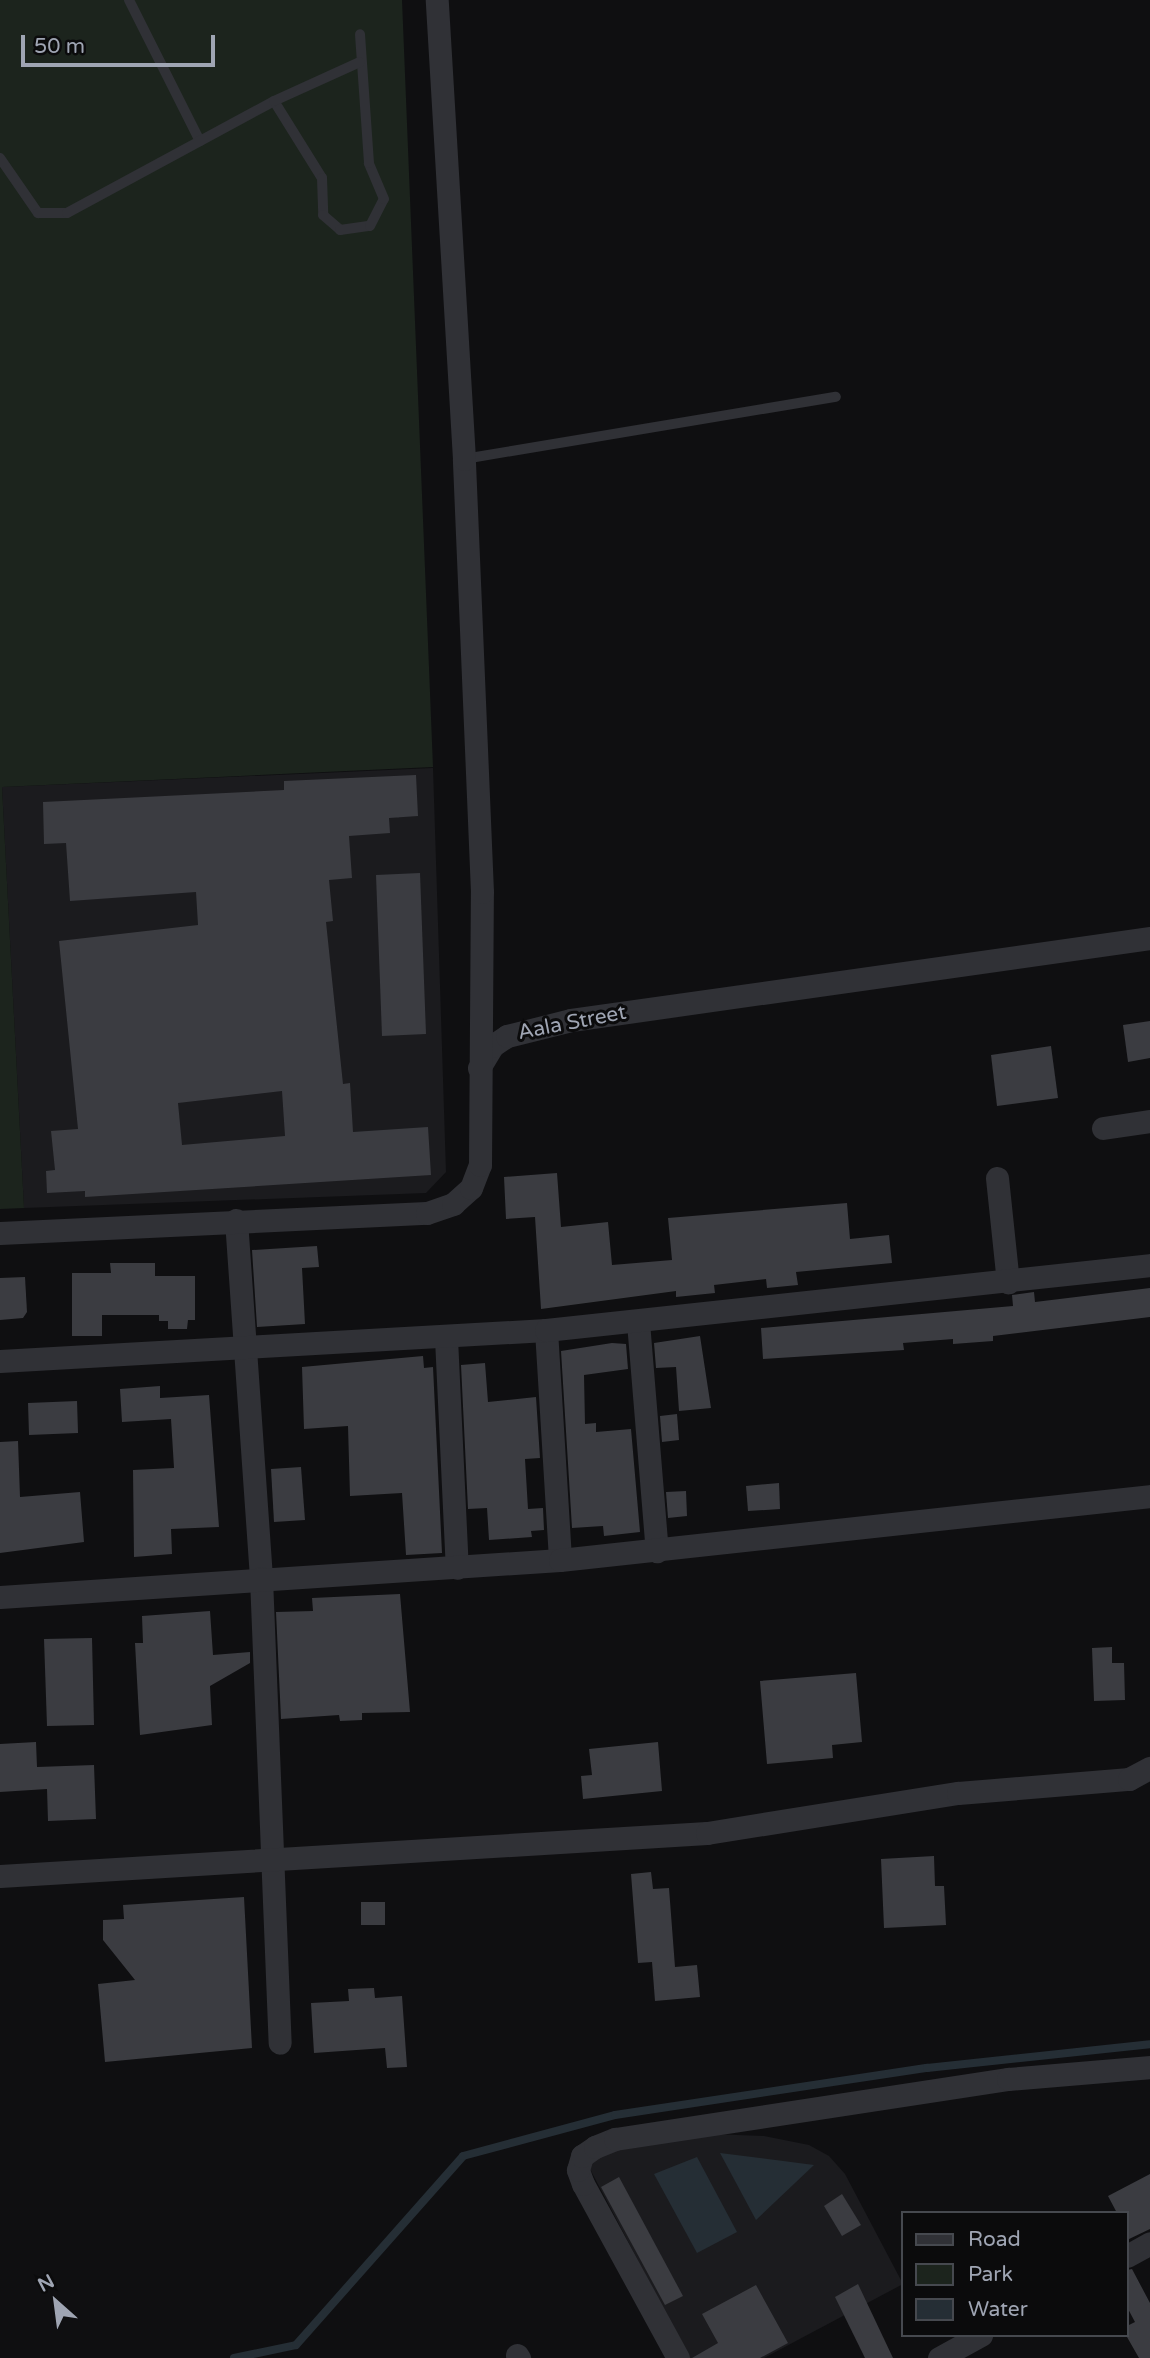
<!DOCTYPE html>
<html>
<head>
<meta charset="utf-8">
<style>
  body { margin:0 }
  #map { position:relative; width:1150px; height:2358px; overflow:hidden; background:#0f0f11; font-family:"Varela Round",sans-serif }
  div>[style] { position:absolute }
  .built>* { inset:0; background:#1b1b1e }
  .green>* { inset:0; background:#1c241d }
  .water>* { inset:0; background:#252e35 }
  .stream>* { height:8px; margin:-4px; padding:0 4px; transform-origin:4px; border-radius:4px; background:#252e35 }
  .building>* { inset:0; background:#3b3c41 }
  .lane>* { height:10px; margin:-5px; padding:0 5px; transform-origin:5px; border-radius:5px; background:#303136 }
  .street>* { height:23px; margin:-11.5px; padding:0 11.5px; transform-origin:11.5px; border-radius:11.5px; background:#303136 }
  span { translate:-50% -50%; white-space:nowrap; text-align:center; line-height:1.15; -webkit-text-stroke:6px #0b0b0c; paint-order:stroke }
  .street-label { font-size:21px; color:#9fa5b3 }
  .legend { position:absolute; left:901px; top:2211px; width:228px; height:126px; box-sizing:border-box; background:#0b0b0c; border:2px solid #46494f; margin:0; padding:9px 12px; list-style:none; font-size:21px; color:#9fa5b3 }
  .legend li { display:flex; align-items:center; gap:14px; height:35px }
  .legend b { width:35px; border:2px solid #46494f }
  .north { position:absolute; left:21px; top:2267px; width:70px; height:70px; -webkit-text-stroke:5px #0b0b0c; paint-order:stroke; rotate:332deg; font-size:19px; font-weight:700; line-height:28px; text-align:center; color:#9fa5b3 }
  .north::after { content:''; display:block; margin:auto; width:24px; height:32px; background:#9fa5b3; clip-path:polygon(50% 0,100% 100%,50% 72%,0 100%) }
  .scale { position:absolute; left:21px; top:35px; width:194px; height:32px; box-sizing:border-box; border:4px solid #9fa5b3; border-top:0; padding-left:9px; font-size:21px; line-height:24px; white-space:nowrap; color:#9fa5b3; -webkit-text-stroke:5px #0b0b0c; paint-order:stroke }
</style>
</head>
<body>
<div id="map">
  <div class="built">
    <i style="clip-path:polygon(433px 768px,446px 1172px,426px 1193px,24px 1208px,2px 787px)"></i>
    <i style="clip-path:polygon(711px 2134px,764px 2136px,809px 2145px,829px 2156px,845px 2174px,903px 2284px,764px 2358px,689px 2358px,589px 2167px,591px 2161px,607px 2152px)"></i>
  </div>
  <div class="green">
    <i style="clip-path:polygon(0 0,402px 0,433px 767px,2px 787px,24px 1208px,0 1209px)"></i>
  </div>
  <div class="water">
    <i style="clip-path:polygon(720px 2153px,814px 2165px,756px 2220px)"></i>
    <i style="clip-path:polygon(697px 2157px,737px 2232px,697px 2253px,654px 2174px)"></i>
  </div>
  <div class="stream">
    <i style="left:234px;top:2358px;width:63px;rotate:-11.8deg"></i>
    <i style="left:296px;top:2345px;width:252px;rotate:-48.5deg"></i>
    <i style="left:463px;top:2156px;width:157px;rotate:-15.1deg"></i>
    <i style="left:615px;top:2115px;width:316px;rotate:-8.6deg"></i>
    <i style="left:927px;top:2068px;width:224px;rotate:-6.1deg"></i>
  </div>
  <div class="building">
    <i style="clip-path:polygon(evenodd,416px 775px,418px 816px,389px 818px,390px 833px,349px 836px,352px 878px,329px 880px,333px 921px,326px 922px,343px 1084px,350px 1083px,353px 1132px,428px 1127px,431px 1175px,85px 1197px,85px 1191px,47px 1193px,46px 1171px,55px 1170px,51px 1131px,78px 1129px,59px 941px,198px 925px,196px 892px,70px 901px,66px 843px,44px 844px,43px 802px,284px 790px,284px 781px,416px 775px,282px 1091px,285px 1136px,182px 1145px,178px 1103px,282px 1091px)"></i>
    <i style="clip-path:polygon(420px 873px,426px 1034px,382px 1036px,376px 875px)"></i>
    <i style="clip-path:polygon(1150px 1021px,1150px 1058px,1128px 1062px,1123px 1025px)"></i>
    <i style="clip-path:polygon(1051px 1046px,1058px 1098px,997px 1106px,991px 1055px)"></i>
    <i style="clip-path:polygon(557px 1173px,561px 1227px,608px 1222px,612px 1265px,672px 1260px,668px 1218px,847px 1203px,850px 1239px,889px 1235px,892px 1263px,796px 1272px,798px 1285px,767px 1288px,766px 1279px,714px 1285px,715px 1293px,676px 1297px,676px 1291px,541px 1309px,535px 1217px,506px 1219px,504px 1177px)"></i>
    <i style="clip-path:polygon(317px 1246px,319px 1267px,302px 1268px,305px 1324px,257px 1327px,252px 1250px)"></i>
    <i style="clip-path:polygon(110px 1263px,155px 1263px,155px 1276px,195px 1276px,195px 1320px,188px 1320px,187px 1329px,168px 1329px,168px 1321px,159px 1321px,159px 1315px,102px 1315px,102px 1336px,72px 1336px,72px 1273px,111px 1273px)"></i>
    <i style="clip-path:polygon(25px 1277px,27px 1312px,23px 1318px,0 1320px,0 1278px)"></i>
    <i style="clip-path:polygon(1150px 1288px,1150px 1317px,993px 1336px,993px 1341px,953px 1344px,953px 1339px,903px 1343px,904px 1350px,763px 1359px,761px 1328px,1013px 1306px,1012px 1295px,1034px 1292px,1035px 1302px)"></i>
    <i style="clip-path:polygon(700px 1336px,711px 1408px,679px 1411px,676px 1367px,656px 1368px,654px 1343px)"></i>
    <i style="clip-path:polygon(612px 1343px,626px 1344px,628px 1369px,584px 1375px,585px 1424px,596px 1423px,596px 1432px,631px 1429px,640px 1532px,604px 1536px,603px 1526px,572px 1528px,561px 1351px)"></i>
    <i style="clip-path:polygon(423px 1356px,424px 1368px,433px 1367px,442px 1553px,406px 1555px,402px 1493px,350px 1496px,348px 1426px,304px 1429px,302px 1367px)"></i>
    <i style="clip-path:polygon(485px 1363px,488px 1402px,536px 1397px,540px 1458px,525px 1459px,528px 1509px,543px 1508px,544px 1530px,531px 1531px,532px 1537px,489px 1540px,487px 1508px,468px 1509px,461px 1365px)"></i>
    <i style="clip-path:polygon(160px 1386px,160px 1398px,209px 1395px,219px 1527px,171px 1529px,172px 1554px,134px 1557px,133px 1470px,174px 1468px,171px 1419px,122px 1422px,120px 1389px)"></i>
    <i style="clip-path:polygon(77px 1401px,78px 1433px,29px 1435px,28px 1403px)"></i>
    <i style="clip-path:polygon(677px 1414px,679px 1440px,662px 1442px,660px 1416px)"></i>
    <i style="clip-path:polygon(18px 1441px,20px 1497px,80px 1492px,84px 1542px,0 1553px,0 1442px)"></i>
    <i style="clip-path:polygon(301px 1467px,305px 1520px,274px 1522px,271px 1469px)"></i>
    <i style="clip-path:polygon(779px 1483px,780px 1509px,748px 1511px,746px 1486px)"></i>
    <i style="clip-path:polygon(686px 1491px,687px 1516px,668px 1518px,666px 1492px)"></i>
    <i style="clip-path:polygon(400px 1594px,410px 1712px,362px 1713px,362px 1720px,340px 1721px,339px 1715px,281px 1719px,276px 1612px,313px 1611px,312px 1598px)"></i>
    <i style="clip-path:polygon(210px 1611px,213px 1655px,250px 1652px,250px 1663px,210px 1686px,212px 1725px,140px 1735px,135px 1643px,143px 1643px,142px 1616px)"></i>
    <i style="clip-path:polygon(92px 1638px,94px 1725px,47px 1726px,44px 1639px)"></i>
    <i style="clip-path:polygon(1112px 1647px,1112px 1663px,1124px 1663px,1125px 1700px,1094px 1701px,1092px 1648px)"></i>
    <i style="clip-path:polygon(856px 1673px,862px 1742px,832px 1745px,833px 1758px,767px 1764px,760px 1681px)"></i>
    <i style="clip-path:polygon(36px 1742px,37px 1767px,94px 1765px,96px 1819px,48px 1821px,47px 1789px,0 1792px,0 1744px)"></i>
    <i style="clip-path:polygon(658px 1742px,662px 1791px,583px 1799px,581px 1776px,592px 1775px,589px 1749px)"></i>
    <i style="clip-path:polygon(934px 1856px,935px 1886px,944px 1886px,946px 1925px,884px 1928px,881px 1859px)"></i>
    <i style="clip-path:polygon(651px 1872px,653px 1889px,669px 1888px,675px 1967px,697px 1965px,700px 1997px,655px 2001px,652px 1962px,638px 1963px,631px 1874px)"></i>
    <i style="clip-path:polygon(244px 1897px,252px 2048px,105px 2062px,98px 1984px,135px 1980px,103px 1940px,103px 1920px,124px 1919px,123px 1905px)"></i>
    <i style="clip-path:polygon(361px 1902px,385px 1902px,385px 1925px,361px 1925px)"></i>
    <i style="clip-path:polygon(374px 1988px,375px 1998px,402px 1996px,407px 2067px,387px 2068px,385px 2048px,314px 2053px,311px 2003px,349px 2001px,348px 1989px)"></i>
    <i style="clip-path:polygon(1150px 2174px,1150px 2229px,1127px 2240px,1127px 2213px,1117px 2213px,1108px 2196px)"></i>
    <i style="clip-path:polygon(619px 2177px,683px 2296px,665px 2305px,601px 2187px)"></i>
    <i style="clip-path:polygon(842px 2194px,861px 2225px,842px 2236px,824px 2206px)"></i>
    <i style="clip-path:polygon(1132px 2269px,1150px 2303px,1150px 2358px,1139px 2358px,1127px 2337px,1127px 2326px,1135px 2322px,1127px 2307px,1127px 2270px)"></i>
    <i style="clip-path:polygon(858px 2284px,893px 2358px,865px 2358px,835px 2297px)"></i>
    <i style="clip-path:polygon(756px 2285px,788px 2343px,760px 2358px,692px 2358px,718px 2343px,702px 2314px)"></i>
  </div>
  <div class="lane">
    <i style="left:129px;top:0;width:158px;rotate:63.3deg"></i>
    <i style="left:274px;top:101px;width:91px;rotate:58.1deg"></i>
    <i style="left:322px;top:178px;width:37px;rotate:88deg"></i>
    <i style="left:323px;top:215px;width:23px;rotate:41deg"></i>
    <i style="left:340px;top:230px;width:30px;rotate:-8deg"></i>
    <i style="left:370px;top:226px;width:30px;rotate:-63deg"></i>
    <i style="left:384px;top:199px;width:39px;rotate:-113deg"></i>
    <i style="left:369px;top:163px;width:129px;rotate:-94deg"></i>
    <i style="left:0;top:158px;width:67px;rotate:55.4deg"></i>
    <i style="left:38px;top:213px;width:29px"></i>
    <i style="left:67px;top:213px;width:235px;rotate:-28.4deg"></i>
    <i style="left:274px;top:101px;width:94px;rotate:-24.4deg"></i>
    <i style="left:464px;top:459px;width:377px;rotate:-9.5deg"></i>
  </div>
  <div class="street">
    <i style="left:479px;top:1068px;width:26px;rotate:-59deg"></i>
    <i style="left:492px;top:1046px;width:18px;rotate:-34deg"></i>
    <i style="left:507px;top:1036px;width:66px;rotate:-14deg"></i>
    <i style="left:571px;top:1020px;width:585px;rotate:-8.06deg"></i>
    <i style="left:1103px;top:1128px;width:48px;rotate:-8.5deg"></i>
    <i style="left:997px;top:1178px;width:105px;rotate:84deg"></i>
    <i style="left:236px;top:1220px;width:359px;rotate:86deg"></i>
    <i style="left:261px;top:1578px;width:465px;rotate:87.7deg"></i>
    <i style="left:0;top:1233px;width:427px;rotate:-2.7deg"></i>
    <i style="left:427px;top:1213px;width:28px;rotate:-19deg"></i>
    <i style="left:453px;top:1204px;width:24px;rotate:-42deg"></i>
    <i style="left:471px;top:1188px;width:25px;rotate:-69deg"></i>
    <i style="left:480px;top:1165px;width:273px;rotate:-89.6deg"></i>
    <i style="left:482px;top:892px;width:433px;rotate:-92.4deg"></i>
    <i style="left:464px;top:459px;width:460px;rotate:-93.4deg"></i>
    <i style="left:638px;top:1322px;width:230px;rotate:85.3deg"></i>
    <i style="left:546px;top:1330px;width:230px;rotate:86.5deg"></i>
    <i style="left:446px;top:1338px;width:230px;rotate:87.3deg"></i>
    <i style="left:0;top:1361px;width:547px;rotate:-3.25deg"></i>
    <i style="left:546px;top:1330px;width:607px;rotate:-6.14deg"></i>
    <i style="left:0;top:1597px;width:561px;rotate:-3.78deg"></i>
    <i style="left:560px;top:1560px;width:593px;rotate:-6.19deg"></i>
    <i style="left:0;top:1876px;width:708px;rotate:-3.48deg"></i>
    <i style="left:707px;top:1833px;width:254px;rotate:-9.1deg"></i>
    <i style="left:958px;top:1793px;width:172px;rotate:-4.7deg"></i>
    <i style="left:1129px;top:1779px;width:24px;rotate:-28deg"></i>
    <i style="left:1127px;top:2256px;width:26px;rotate:-29deg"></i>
    <i style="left:517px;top:2355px;width:4px;rotate:56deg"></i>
    <i style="left:678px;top:2358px;width:198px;rotate:-118.6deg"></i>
    <i style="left:583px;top:2184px;width:15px;rotate:-110deg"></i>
    <i style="left:578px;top:2170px;width:15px;rotate:-74deg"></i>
    <i style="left:582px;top:2156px;width:16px;rotate:-35deg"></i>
    <i style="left:595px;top:2147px;width:22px;rotate:-22deg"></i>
    <i style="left:615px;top:2139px;width:398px;rotate:-8.7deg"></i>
    <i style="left:1008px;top:2079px;width:143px;rotate:-4.8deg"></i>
    <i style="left:939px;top:2358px;width:48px;rotate:-28.7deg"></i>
  </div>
  <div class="street-label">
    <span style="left:572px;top:1023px;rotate:-11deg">Aala Street</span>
  </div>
  <ul class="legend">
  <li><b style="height:9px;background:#303136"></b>Road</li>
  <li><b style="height:19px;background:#1c241d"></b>Park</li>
  <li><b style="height:19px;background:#252e35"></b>Water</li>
  </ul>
  <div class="north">N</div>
  <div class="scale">50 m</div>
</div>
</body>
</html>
